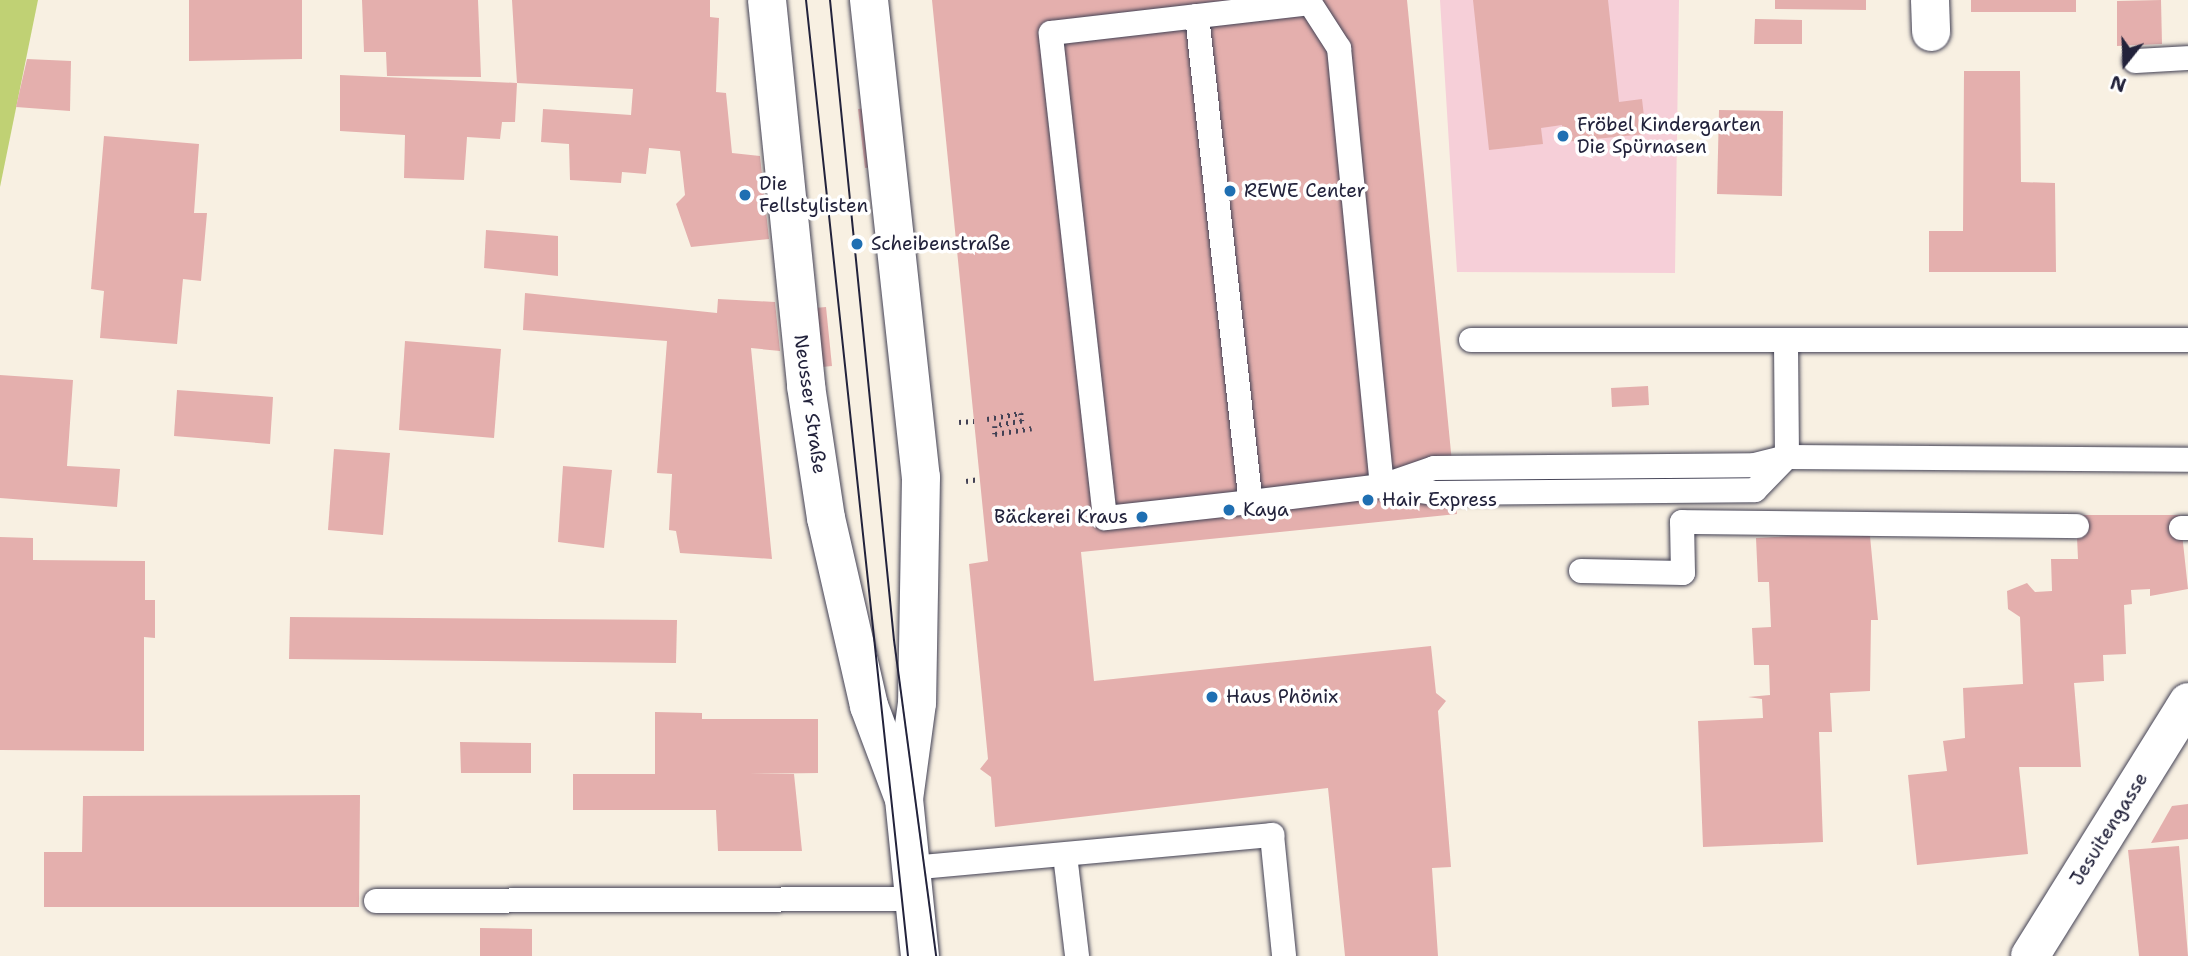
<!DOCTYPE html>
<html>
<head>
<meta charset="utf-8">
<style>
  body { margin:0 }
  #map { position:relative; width:2188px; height:956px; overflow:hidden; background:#f8f0e2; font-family:"Shantell Sans",sans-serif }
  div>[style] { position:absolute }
  .built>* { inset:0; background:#f6cfd8 }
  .green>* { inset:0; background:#c0d174 }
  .building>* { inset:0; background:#e4afad }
  .path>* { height:4.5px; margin-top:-2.25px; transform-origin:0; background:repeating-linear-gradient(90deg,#424154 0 2px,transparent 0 7px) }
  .roads { filter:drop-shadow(0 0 2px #424154) drop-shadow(0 0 2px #424154) }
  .service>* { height:24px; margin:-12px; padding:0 12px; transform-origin:12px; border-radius:12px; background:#fff }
  .minor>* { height:38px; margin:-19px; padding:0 19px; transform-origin:19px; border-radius:19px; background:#fff }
  .secondary>* { height:38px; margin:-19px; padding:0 19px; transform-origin:19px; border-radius:19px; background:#fff }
  .tram>* { height:2px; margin:-1px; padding:0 1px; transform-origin:1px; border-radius:1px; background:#22223b }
  .dots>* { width:19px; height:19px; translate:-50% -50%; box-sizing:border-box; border:4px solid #fff; border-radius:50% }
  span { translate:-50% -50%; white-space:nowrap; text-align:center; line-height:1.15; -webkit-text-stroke:7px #fff; paint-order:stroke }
  .poi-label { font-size:19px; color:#22223b }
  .left { translate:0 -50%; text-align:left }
  .right { translate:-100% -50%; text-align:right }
  .street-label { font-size:19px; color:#22223b }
  .north { position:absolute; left:2090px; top:28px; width:70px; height:70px; -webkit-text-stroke:5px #fff; paint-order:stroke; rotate:198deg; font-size:19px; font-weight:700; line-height:28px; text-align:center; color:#22223b }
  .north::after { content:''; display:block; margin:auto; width:24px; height:32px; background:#22223b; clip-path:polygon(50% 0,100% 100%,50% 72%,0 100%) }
</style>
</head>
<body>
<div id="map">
  <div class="built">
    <i style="clip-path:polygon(1440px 0,1679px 0,1675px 273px,1457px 272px)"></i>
  </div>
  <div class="green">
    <i style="clip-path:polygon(0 0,38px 0,0 187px)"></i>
  </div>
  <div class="building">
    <i style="clip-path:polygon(189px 0,302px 0,302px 59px,189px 61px)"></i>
    <i style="clip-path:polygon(362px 0,478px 0,481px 77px,387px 76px,386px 52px,364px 52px)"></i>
    <i style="clip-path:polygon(512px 0,710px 0,710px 17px,719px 18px,716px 92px,726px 93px,732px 153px,760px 156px,769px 239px,691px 247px,676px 204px,685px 195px,680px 151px,649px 148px,646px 174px,622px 172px,621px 183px,570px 180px,569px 144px,541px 142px,543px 109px,631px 115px,633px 89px,517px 83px)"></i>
    <i style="clip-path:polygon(932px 0,1407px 0,1457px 514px,1081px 552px,1094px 681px,1431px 646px,1436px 693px,1446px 701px,1438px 711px,1451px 867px,1432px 868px,1438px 956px,1345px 956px,1328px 788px,995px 827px,991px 777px,980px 769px,988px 759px,969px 564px,988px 561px)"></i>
    <i style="clip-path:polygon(1473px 0,1608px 0,1619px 102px,1642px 99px,1646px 134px,1564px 142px,1562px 125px,1541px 128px,1543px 144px,1489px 150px)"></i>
    <i style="clip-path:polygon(1775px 0,1866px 0,1866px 10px,1775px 9px)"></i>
    <i style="clip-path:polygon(1971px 0,2076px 0,2076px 12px,1971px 12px)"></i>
    <i style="clip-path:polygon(2161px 0,2162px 44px,2117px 46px,2117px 1px)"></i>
    <i style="clip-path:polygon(1755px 19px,1802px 20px,1802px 44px,1754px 44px)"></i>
    <i style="clip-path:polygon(27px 59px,71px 61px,70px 111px,16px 107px)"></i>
    <i style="clip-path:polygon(1964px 71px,2020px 71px,2021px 182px,2055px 183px,2056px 272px,1929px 272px,1929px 231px,1963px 231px)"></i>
    <i style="clip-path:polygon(340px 75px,517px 83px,515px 122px,502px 122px,500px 139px,467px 137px,464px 180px,404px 178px,405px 135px,340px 131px)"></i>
    <i style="clip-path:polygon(867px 108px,874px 167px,865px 168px,858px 109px)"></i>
    <i style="clip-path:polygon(1719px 110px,1783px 111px,1782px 196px,1717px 194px)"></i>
    <i style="clip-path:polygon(104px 136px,199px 144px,194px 213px,207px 213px,201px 281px,183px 279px,177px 344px,100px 338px,104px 291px,91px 289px)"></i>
    <i style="clip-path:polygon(486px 230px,558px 236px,558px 276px,484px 268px)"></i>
    <i style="clip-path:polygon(525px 293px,717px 313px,718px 299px,775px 302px,780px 351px,751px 348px,772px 559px,680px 553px,676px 531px,669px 530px,672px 474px,657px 473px,667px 341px,523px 330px)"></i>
    <i style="clip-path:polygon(826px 307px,832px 366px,822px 367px,815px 308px)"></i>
    <i style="clip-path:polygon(405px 341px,501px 349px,494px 438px,399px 430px)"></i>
    <i style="clip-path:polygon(0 375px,73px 380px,67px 466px,120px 469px,117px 507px,0 498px)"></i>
    <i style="clip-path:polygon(1648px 386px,1649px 405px,1612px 407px,1611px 388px)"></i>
    <i style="clip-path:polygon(177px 390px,273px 397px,270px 444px,174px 436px)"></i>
    <i style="clip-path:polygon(334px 449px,390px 453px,383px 535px,328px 530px)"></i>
    <i style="clip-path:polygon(563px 466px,612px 470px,604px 548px,558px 542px)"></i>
    <i style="clip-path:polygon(2076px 515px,2180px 515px,2188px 589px,2150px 596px,2150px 589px,2131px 590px,2132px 604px,2124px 605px,2126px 654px,2103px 655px,2104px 681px,2074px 683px,2081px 767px,2019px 767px,2028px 854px,1917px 865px,1908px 775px,1947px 771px,1943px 741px,1965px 738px,1963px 688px,2023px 684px,2020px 617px,2008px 609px,2007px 591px,2027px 583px,2035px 592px,2052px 591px,2051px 559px,2078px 559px)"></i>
    <i style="clip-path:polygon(1793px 536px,1870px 536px,1878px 620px,1871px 620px,1870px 691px,1830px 693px,1832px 732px,1819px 732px,1823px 842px,1703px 847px,1698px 721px,1763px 718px,1762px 699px,1748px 697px,1770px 695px,1769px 665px,1754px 665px,1752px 628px,1771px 627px,1769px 582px,1758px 582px,1756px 538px)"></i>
    <i style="clip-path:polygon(0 537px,33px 538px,33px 560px,145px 561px,145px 600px,155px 600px,155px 638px,144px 637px,144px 751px,0 750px)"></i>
    <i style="clip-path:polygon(290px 617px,677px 620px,676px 663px,289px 659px)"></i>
    <i style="clip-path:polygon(655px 712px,702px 713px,702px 719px,818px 719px,818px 773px,749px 774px,794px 774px,802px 851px,718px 851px,716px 810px,573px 810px,573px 774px,655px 774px)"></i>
    <i style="clip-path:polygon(460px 742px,531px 743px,531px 773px,461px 773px)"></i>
    <i style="clip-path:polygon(360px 795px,359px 907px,44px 907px,44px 852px,82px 852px,83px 796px)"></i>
    <i style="clip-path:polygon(2188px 804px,2188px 839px,2151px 843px,2172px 806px)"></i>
    <i style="clip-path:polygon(2179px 846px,2188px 956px,2139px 956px,2128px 850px)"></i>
    <i style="clip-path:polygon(480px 928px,532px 929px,532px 956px,480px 956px)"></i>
  </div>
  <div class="path">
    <i style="left:987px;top:419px;width:35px;rotate:-10deg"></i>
    <i style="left:1021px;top:413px;width:8px;rotate:83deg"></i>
    <i style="left:1022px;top:421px;width:27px;rotate:170deg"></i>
    <i style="left:995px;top:426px;width:8px;rotate:90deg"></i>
    <i style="left:995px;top:434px;width:37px;rotate:-9deg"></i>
    <i style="left:959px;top:422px;width:15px;rotate:-4deg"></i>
    <i style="left:966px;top:481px;width:13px;rotate:-9deg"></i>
  </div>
  <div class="roads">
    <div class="service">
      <i style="left:1197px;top:16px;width:489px;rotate:83.7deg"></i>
      <i style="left:1251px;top:502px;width:147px;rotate:173.7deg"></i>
      <i style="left:1105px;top:518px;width:488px;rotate:-96.4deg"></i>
      <i style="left:1051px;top:33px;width:261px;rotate:-6.6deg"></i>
      <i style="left:1310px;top:3px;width:54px;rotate:57.2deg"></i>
      <i style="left:1339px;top:48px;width:440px;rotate:84.4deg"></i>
      <i style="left:2135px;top:61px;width:53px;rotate:-3.2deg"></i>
      <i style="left:1471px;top:340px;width:717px"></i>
      <i style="left:1387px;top:486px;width:48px;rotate:8.5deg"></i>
      <i style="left:1434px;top:493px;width:321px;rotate:-0.5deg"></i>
      <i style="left:1755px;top:490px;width:46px;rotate:-45.9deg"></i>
      <i style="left:1787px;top:457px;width:117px;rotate:-90.5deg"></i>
      <i style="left:1251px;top:502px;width:132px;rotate:-7deg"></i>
      <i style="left:1382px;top:486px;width:55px;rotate:-19.1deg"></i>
      <i style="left:1434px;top:468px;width:321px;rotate:-0.5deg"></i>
      <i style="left:1755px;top:465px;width:33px;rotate:-14deg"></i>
      <i style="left:1787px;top:457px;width:401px;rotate:0.4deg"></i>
      <i style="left:2181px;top:528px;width:7px"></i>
      <i style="left:1581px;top:571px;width:102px;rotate:1.1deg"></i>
      <i style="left:1683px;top:573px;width:51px;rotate:-91.1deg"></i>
      <i style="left:1682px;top:522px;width:395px;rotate:0.6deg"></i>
      <i style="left:1065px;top:855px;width:102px;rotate:83.2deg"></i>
      <i style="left:910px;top:868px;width:364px;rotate:-5.2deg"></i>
      <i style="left:1272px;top:835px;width:122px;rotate:84.3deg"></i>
      <i style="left:376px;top:901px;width:538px;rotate:-0.21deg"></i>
    </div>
    <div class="minor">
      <i style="left:1930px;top:0;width:32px;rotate:88deg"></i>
      <i style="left:2030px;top:956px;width:299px;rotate:-58.1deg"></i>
    </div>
    <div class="secondary">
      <i style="left:767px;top:0;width:388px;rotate:84.2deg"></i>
      <i style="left:806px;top:386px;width:134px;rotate:81.4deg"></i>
      <i style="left:826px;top:518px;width:193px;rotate:77.1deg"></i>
      <i style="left:869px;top:706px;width:94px;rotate:69.4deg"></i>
      <i style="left:869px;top:0;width:480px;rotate:83.8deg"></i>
      <i style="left:921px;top:477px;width:226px;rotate:91deg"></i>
      <i style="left:917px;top:703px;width:97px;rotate:97.7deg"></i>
      <i style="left:904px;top:799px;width:158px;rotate:84.2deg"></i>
    </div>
  </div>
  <div class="tram">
    <i style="left:806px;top:0;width:961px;rotate:83.91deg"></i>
    <i style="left:830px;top:0;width:643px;rotate:84.29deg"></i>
    <i style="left:894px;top:640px;width:319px;rotate:82.4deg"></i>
  </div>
  <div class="dots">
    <i style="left:1563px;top:136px;background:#1f6fb2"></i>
    <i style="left:1230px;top:191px;background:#1f6fb2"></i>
    <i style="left:745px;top:195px;background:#1f6fb2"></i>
    <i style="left:857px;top:244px;background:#1f6fb2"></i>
    <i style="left:1368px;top:500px;background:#1f6fb2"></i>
    <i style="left:1229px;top:510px;background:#1f6fb2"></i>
    <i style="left:1142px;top:517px;background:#1f6fb2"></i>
    <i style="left:1212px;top:697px;background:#1f6fb2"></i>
  </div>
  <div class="poi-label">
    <span class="left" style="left:1577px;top:136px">Fröbel Kindergarten<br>Die Spürnasen</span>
    <span class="left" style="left:759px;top:195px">Die<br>Fellstylisten</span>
    <span class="left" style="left:1244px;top:191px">REWE Center</span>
    <span class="left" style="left:871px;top:244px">Scheibenstraße</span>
    <span class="left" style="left:1382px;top:500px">Hair Express</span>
    <span class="left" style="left:1243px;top:510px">Kaya</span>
    <span class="right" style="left:1128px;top:517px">Bäckerei Kraus</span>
    <span class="left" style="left:1226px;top:697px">Haus Phönix</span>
  </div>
  <div class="street-label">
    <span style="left:810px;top:404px;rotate:82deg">Neusser Straße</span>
    <span style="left:2109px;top:829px;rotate:-58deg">Jesuitengasse</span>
  </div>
  <div class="north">N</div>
</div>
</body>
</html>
